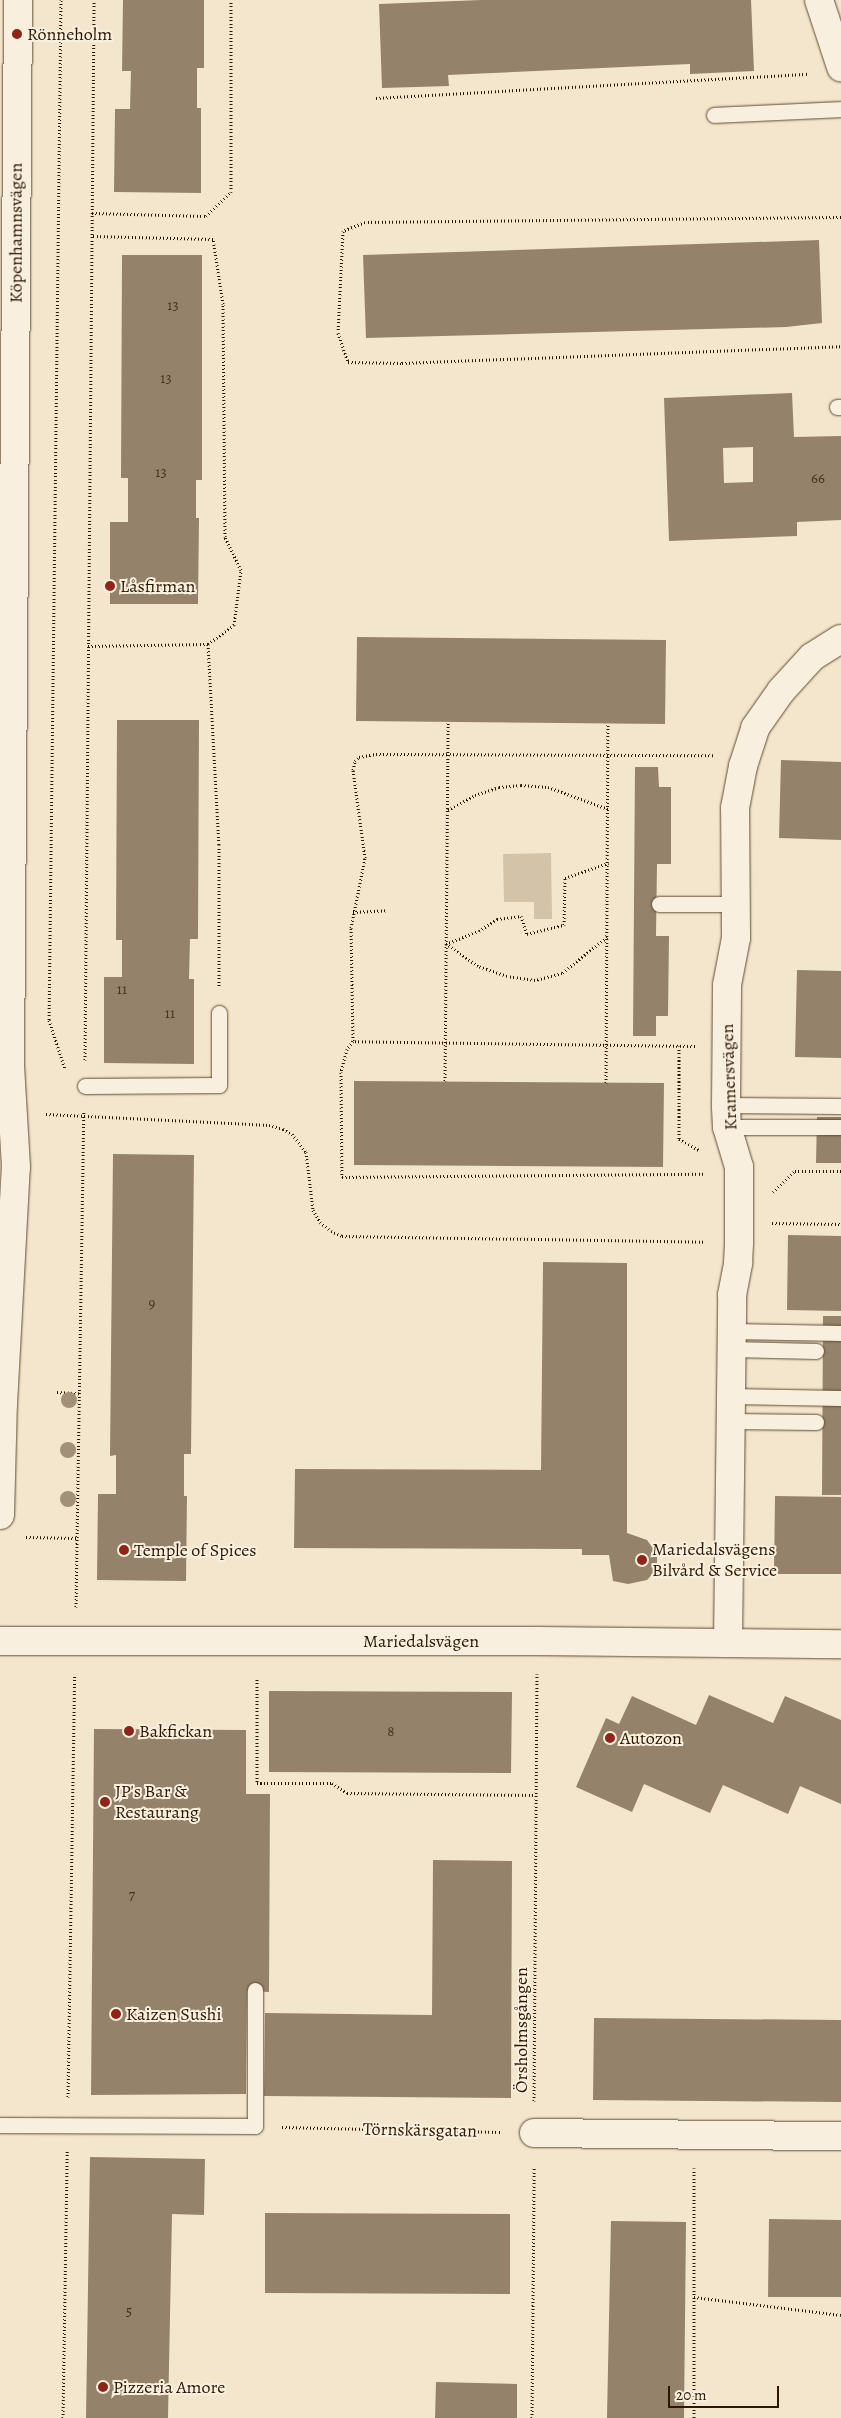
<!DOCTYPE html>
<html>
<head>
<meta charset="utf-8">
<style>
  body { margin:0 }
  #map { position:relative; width:841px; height:2418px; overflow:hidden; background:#f4e6cc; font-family:Alegreya,serif }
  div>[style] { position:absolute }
  .green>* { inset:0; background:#d2c3a9 }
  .building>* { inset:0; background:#94836a }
  .path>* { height:3px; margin-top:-1.5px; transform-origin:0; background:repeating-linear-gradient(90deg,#2d1700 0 1px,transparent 0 3.5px) }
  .roads { filter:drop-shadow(0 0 1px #5f4b33) drop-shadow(0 0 1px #5f4b33) }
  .lane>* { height:15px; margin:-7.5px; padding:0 7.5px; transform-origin:7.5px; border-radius:7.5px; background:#f8efde }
  .street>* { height:28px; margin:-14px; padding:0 14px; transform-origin:14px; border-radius:14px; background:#f8efde }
  .secondary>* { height:28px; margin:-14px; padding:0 14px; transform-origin:14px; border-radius:14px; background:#f8efde }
  .trees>* { width:16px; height:16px; margin:-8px; border-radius:50%; background:#a29178 }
  .dots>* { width:14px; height:14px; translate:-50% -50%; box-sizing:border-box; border:2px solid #f8efde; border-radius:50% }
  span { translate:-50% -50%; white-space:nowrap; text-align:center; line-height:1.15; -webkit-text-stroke:4px #f8efde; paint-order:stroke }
  .number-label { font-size:15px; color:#47321a }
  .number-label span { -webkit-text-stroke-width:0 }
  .poi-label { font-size:18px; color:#2d1700 }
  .left { translate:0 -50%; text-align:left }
  .street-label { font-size:18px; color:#2d1700 }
  .scale { position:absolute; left:668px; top:2386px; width:111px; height:22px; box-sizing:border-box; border:2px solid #2d1700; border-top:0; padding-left:6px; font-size:15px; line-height:18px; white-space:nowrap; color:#2d1700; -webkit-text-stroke:4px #f8efde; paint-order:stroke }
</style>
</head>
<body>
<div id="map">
  <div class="green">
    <i style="clip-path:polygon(551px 853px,552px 919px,534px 919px,534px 902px,504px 902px,503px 854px)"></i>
  </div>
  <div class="building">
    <i style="clip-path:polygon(123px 0,204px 0,204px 68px,197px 68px,197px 108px,201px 108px,201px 193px,114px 192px,115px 109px,130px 109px,131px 71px,122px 71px)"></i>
    <i style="clip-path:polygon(481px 0,751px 0,754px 71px,690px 74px,690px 64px,448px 75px,449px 86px,382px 88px,379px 4px)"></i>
    <i style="clip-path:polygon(819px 240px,822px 323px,786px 327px,366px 338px,363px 255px)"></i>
    <i style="clip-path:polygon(122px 255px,202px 255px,202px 480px,196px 480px,196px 518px,199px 518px,198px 604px,110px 604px,110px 522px,128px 522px,128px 478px,121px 478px)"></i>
    <i style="clip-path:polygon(evenodd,792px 393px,794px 437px,841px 436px,841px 520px,797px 522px,797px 536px,669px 541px,664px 398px,792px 393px,753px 447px,753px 482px,724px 483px,723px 448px,753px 447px)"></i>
    <i style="clip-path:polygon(357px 637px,666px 640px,665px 724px,356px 721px)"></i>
    <i style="clip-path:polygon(117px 720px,199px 720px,198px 939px,190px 939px,189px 979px,194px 979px,194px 1064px,104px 1063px,104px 977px,122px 977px,122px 940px,116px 940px)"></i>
    <i style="clip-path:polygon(781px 760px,841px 762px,841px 840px,779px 838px)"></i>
    <i style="clip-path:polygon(635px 767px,658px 767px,659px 787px,671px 787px,671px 864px,657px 864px,656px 936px,669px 936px,668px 1016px,656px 1016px,656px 1036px,633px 1036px)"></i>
    <i style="clip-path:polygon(797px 970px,841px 971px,841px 1058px,795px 1057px)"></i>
    <i style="clip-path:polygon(354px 1081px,664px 1083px,663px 1167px,354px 1165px)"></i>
    <i style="clip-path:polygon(817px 1117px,841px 1117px,841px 1163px,816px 1163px)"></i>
    <i style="clip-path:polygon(113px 1154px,194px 1155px,191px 1454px,184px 1454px,184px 1496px,187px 1496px,186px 1581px,97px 1580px,98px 1494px,116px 1494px,116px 1455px,110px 1456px)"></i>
    <i style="clip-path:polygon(788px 1235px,841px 1236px,841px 1311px,787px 1310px)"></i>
    <i style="clip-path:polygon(543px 1262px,627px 1263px,627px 1533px,647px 1540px,657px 1554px,657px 1569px,647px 1580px,628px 1584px,613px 1581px,609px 1555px,582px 1555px,582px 1549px,294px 1548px,295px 1469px,541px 1470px)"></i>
    <i style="clip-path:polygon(823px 1316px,841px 1316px,841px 1495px,822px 1495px)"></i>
    <i style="clip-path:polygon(775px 1496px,841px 1497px,841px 1574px,774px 1574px)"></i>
    <i style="clip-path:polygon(269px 1691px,512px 1692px,511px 1773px,269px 1772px)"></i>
    <i style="clip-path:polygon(709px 1695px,773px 1723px,785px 1696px,841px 1720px,841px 1804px,800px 1786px,788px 1814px,723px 1785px,710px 1813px,644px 1784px,632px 1812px,576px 1787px,606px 1718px,619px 1724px,632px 1696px,696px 1725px)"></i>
    <i style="clip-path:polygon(94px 1729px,246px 1730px,246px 1794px,270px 1794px,269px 1992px,247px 1991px,246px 2094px,91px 2095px)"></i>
    <i style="clip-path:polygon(433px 1860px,512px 1861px,511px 2098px,264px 2096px,265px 2013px,432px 2015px)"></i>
    <i style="clip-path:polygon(594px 2018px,841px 2020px,841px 2102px,593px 2100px)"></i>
    <i style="clip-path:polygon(90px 2157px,205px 2159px,204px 2215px,172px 2214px,168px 2418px,86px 2418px)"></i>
    <i style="clip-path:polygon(265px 2213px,510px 2214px,510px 2294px,265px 2293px)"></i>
    <i style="clip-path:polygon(769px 2219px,841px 2220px,841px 2297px,768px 2297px)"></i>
    <i style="clip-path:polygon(611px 2221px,686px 2222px,684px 2418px,607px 2418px)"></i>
    <i style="clip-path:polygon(436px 2382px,517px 2384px,517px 2418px,435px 2418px)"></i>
  </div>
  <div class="path">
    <i style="left:61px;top:0;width:1020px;rotate:90.67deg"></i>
    <i style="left:49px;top:1020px;width:52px;rotate:71.9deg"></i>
    <i style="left:376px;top:98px;width:433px;rotate:-3.2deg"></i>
    <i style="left:92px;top:213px;width:114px;rotate:1.5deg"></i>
    <i style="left:206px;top:216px;width:35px;rotate:-44deg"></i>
    <i style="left:231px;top:192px;width:192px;rotate:-90deg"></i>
    <i style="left:841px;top:217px;width:476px;rotate:179.4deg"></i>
    <i style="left:365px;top:222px;width:24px;rotate:158deg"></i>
    <i style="left:343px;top:231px;width:102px;rotate:92.8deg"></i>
    <i style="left:338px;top:333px;width:31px;rotate:71deg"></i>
    <i style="left:348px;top:362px;width:54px;rotate:1.1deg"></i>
    <i style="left:402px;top:363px;width:439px;rotate:-2.2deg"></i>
    <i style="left:208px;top:644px;width:201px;rotate:86.9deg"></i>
    <i style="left:219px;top:845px;width:143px;rotate:90deg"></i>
    <i style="left:88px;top:646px;width:120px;rotate:-1deg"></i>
    <i style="left:208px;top:644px;width:32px;rotate:-36deg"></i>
    <i style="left:234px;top:625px;width:55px;rotate:-82.7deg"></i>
    <i style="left:241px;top:570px;width:37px;rotate:-116deg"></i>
    <i style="left:225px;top:537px;width:233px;rotate:-90.5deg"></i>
    <i style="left:223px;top:304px;width:66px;rotate:-98.7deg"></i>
    <i style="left:213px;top:239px;width:121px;rotate:-178.6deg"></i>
    <i style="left:448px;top:810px;width:31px;rotate:-29deg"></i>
    <i style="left:475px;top:795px;width:25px;rotate:-18deg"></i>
    <i style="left:499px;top:787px;width:22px;rotate:-5deg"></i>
    <i style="left:521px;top:785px;width:27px;rotate:4deg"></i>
    <i style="left:548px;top:787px;width:64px;rotate:20.1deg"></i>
    <i style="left:353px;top:912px;width:35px;rotate:-3deg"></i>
    <i style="left:607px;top:937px;width:58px;rotate:141.3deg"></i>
    <i style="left:562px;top:973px;width:28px;rotate:165deg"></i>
    <i style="left:535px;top:980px;width:28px;rotate:-172deg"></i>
    <i style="left:507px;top:976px;width:31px;rotate:-161deg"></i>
    <i style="left:478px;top:966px;width:39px;rotate:-145deg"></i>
    <i style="left:446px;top:944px;width:35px;rotate:-22deg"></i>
    <i style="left:479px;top:931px;width:22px;rotate:-34deg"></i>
    <i style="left:497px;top:919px;width:24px;rotate:-7deg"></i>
    <i style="left:521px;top:916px;width:19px;rotate:72deg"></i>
    <i style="left:527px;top:934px;width:38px;rotate:-14deg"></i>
    <i style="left:564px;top:925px;width:47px;rotate:-88.8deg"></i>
    <i style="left:565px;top:878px;width:46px;rotate:-19.2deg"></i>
    <i style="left:353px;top:1041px;width:113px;rotate:-91deg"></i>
    <i style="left:351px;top:928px;width:71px;rotate:-78.7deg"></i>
    <i style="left:365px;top:858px;width:89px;rotate:-97.8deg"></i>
    <i style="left:353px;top:770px;width:9px;rotate:-77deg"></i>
    <i style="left:355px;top:761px;width:6px;rotate:-45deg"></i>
    <i style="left:359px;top:757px;width:17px;rotate:-10deg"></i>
    <i style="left:376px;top:754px;width:337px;rotate:0.2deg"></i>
    <i style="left:679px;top:1046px;width:93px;rotate:90deg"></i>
    <i style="left:679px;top:1139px;width:23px;rotate:29deg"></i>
    <i style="left:695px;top:1046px;width:342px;rotate:-179.2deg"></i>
    <i style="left:353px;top:1041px;width:10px;rotate:127deg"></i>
    <i style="left:347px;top:1049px;width:24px;rotate:105deg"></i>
    <i style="left:341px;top:1072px;width:105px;rotate:89.5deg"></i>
    <i style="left:342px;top:1177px;width:363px;rotate:-0.5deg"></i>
    <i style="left:85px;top:1060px;width:1060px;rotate:-89.51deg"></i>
    <i style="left:445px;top:1081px;width:359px;rotate:-89.5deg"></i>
    <i style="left:606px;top:1083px;width:360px;rotate:-89.7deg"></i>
    <i style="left:46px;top:1114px;width:223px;rotate:2.8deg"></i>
    <i style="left:269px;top:1125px;width:15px;rotate:16deg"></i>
    <i style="left:283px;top:1129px;width:10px;rotate:29deg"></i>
    <i style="left:292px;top:1134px;width:23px;rotate:52deg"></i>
    <i style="left:306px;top:1152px;width:58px;rotate:83.1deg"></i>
    <i style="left:313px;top:1210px;width:14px;rotate:60deg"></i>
    <i style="left:320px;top:1222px;width:14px;rotate:39deg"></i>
    <i style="left:331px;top:1231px;width:12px;rotate:24deg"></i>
    <i style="left:342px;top:1236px;width:363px;rotate:0.9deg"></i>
    <i style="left:773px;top:1192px;width:30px;rotate:-44deg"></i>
    <i style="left:795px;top:1171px;width:46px"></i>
    <i style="left:772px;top:1223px;width:69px;rotate:0.8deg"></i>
    <i style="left:57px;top:1392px;width:22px;rotate:3deg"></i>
    <i style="left:26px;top:1537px;width:51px;rotate:1.1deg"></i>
    <i style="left:76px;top:1607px;width:496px;rotate:-89.1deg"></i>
    <i style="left:257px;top:1679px;width:104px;rotate:90deg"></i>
    <i style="left:257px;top:1783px;width:75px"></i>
    <i style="left:332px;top:1783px;width:18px;rotate:34deg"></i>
    <i style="left:347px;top:1793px;width:189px;rotate:0.6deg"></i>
    <i style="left:68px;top:2097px;width:423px;rotate:-89.1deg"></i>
    <i style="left:534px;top:2101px;width:427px;rotate:-89.6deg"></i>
    <i style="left:282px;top:2127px;width:219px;rotate:1.3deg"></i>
    <i style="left:694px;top:2168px;width:250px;rotate:90deg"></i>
    <i style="left:694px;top:2297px;width:148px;rotate:7deg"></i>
    <i style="left:63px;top:2418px;width:267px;rotate:-89.1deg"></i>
    <i style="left:532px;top:2418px;width:251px;rotate:-89.5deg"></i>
  </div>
  <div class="roads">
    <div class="lane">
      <i style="left:714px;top:115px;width:127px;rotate:-2.7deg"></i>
      <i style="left:837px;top:407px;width:4px"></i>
      <i style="left:659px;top:904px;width:77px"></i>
      <i style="left:85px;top:1086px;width:134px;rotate:-0.4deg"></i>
      <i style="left:219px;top:1085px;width:72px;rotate:-90deg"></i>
      <i style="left:726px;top:1105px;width:115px;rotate:0.5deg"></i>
      <i style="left:727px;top:1127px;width:114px"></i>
      <i style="left:731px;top:1331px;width:110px;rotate:1deg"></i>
      <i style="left:731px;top:1349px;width:85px;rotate:1.3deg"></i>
      <i style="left:731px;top:1396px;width:110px;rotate:1deg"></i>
      <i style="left:730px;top:1421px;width:86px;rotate:0.7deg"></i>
      <i style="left:0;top:2125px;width:255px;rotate:0.2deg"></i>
      <i style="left:255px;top:2126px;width:136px;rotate:-90deg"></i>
    </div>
    <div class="street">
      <i style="left:819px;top:0;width:71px;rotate:71.8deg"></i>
      <i style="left:728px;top:1643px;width:348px;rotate:-89.3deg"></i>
      <i style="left:732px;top:1295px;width:33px;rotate:-79deg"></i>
      <i style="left:738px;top:1263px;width:21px;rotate:-87deg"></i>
      <i style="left:739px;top:1242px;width:75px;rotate:-90deg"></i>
      <i style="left:739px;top:1167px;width:42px;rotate:-106.7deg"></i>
      <i style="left:727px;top:1127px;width:22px;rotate:-93deg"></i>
      <i style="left:726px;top:1105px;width:120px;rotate:-89.5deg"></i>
      <i style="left:727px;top:985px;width:48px;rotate:-79.2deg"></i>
      <i style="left:736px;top:938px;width:130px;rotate:-90.4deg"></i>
      <i style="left:735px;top:808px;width:43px;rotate:-79.2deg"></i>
      <i style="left:743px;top:766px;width:40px;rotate:-72deg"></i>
      <i style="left:755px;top:728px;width:45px;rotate:-54.9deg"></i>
      <i style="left:781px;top:691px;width:46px;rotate:-47.6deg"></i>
      <i style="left:812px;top:657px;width:34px;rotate:-32deg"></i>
      <i style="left:534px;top:2133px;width:307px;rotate:0.6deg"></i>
    </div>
    <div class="secondary">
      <i style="left:0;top:1515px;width:111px;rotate:-88.5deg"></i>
      <i style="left:3px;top:1404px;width:237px;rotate:-86.9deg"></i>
      <i style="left:16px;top:1167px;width:101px;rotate:-93.4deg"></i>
      <i style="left:10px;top:1066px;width:1066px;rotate:-89.57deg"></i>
      <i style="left:0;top:1641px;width:537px"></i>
      <i style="left:537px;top:1641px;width:304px;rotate:0.6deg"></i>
    </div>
  </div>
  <div class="trees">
    <i style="left:69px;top:1400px"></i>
    <i style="left:68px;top:1450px"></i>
    <i style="left:68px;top:1499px"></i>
  </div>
  <div class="dots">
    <i style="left:17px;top:34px;background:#8f2418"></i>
    <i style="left:110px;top:586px;background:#8f2418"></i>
    <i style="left:124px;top:1550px;background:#8f2418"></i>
    <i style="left:642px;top:1560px;background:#8f2418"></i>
    <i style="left:129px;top:1731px;background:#8f2418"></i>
    <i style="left:610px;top:1738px;background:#8f2418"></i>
    <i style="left:105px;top:1802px;background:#8f2418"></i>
    <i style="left:116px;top:2014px;background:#8f2418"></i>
    <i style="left:103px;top:2387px;background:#8f2418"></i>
  </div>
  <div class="number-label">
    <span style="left:173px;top:306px">13</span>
    <span style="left:166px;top:379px">13</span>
    <span style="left:161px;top:473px">13</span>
    <span style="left:818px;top:479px">66</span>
    <span style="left:122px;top:990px">11</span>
    <span style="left:170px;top:1014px">11</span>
    <span style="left:152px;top:1304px">9</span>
    <span style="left:391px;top:1732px">8</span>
    <span style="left:132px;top:1896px">7</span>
    <span style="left:129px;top:2312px">5</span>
  </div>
  <div class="poi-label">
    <span class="left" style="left:27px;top:34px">Rönneholm</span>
    <span class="left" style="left:120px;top:586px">Låsfirman</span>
    <span class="left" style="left:134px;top:1550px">Temple of Spices</span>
    <span class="left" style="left:652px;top:1560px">Mariedalsvägens<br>Bilvård &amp; Service</span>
    <span class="left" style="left:139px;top:1731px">Bakfickan</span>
    <span class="left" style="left:620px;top:1738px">Autozon</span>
    <span class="left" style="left:115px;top:1802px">JP's Bar &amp;<br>Restaurang</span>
    <span class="left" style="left:126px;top:2014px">Kaizen Sushi</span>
    <span class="left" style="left:113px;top:2387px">Pizzeria Amore</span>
  </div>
  <div class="street-label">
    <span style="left:16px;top:233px;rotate:-90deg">Köpenhamnsvägen</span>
    <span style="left:729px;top:1077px;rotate:-92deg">Kramersvägen</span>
    <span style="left:421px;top:1641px">Mariedalsvägen</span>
    <span style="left:521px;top:2030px;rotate:-90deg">Örsholmsgången</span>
    <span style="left:420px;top:2130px;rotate:1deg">Törnskärsgatan</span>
  </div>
  <div class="scale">20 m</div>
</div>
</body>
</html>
